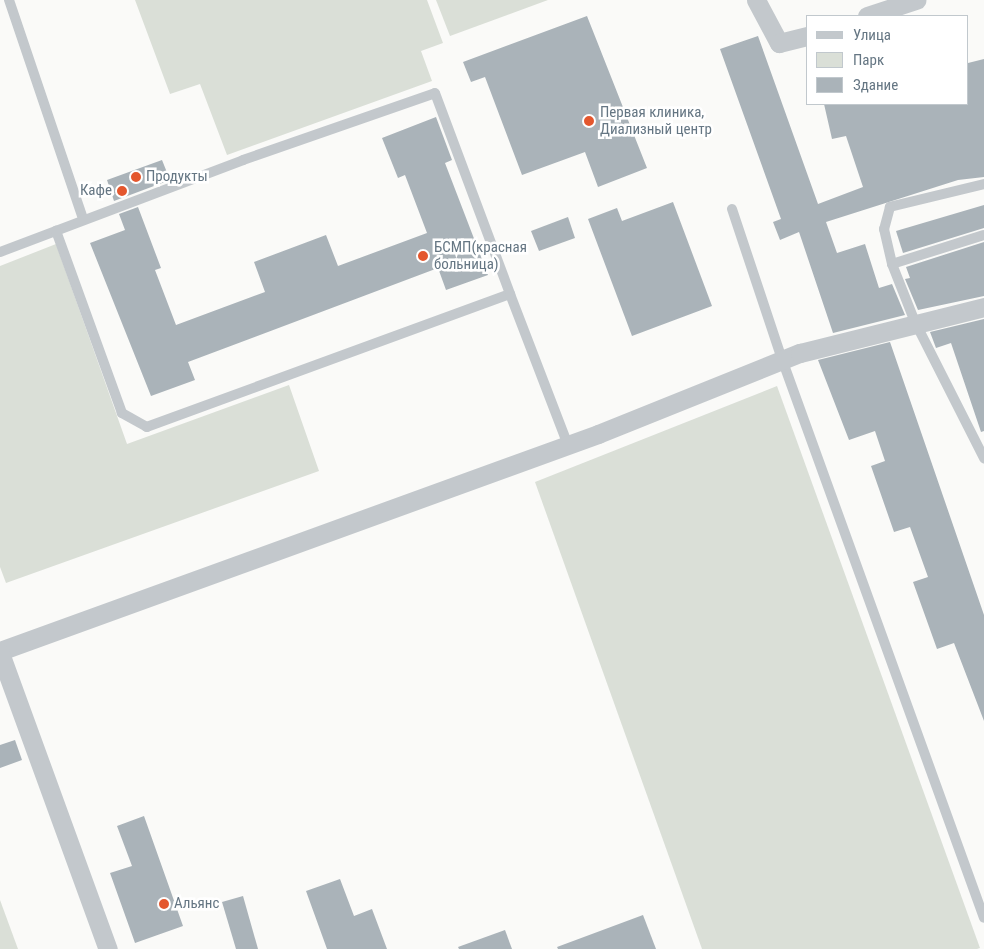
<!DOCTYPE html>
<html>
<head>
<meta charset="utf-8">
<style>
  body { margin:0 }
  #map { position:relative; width:984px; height:949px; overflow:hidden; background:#fafaf8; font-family:"Roboto Condensed",sans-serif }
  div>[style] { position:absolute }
  .green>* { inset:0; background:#dadfd7 }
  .building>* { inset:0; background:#aab3b9 }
  .lane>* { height:10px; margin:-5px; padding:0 5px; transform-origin:5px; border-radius:5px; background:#c3c8cc }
  .street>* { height:19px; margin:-9.5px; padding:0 9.5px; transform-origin:9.5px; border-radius:9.5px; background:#c3c8cc }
  .dots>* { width:14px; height:14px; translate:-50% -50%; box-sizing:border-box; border:2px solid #fff; border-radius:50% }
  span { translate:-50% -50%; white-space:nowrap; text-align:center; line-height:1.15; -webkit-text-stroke:5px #fff; paint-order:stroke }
  .poi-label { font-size:15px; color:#657683 }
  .left { translate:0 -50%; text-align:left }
  .right { translate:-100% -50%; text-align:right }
  .legend { position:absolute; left:806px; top:15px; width:162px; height:90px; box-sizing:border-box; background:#fff; border:1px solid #c1c8cd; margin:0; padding:6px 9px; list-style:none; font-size:15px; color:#657683 }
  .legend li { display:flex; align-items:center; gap:10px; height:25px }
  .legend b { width:25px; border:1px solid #c1c8cd }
</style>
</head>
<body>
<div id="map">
  <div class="green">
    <i style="clip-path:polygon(135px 0,427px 0,443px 43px,421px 51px,432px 81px,227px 155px,200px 84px,170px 94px)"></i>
    <i style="clip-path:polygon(436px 0,548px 0,450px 36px)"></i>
    <i style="clip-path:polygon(56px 244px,127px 444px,289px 385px,319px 471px,6px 583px,0 567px,0 266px)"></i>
    <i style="clip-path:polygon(777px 386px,980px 948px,977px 949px,702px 949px,535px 482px)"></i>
    <i style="clip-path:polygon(0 900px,18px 949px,0 949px)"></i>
  </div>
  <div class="building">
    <i style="clip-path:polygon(587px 16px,647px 168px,598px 187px,585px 152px,522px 175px,485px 77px,471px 82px,463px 62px)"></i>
    <i style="clip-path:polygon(758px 36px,818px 204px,863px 187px,846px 136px,832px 139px,824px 104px,968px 104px,968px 63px,984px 59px,984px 177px,958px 180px,826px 222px,837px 253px,865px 244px,879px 288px,892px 284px,905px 315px,833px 333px,799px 232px,780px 240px,773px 222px,781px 219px,720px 49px)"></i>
    <i style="clip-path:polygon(436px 117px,452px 160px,445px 163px,488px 275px,446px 290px,438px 268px,188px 362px,195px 380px,151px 396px,90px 243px,125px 230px,119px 214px,138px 207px,161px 268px,155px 270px,176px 325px,265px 292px,254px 262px,326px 235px,338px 266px,427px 233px,405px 175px,398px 178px,382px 138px)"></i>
    <i style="clip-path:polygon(162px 160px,170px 180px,114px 201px,107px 180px)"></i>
    <i style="clip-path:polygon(673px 202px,712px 306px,632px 336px,588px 219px,617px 208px,622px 221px)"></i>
    <i style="clip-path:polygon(984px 205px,984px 228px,903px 253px,896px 231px)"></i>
    <i style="clip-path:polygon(568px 217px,575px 238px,539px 251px,531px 231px)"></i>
    <i style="clip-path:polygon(984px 242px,984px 296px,918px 310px,905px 279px,910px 278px,906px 267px)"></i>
    <i style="clip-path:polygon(984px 319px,984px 431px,981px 432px,951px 343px,936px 348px,930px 332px)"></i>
    <i style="clip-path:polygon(890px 342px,984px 615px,984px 721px,954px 643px,937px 649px,913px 582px,928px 577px,910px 527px,894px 532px,871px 466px,885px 461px,875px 431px,849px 440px,818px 360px)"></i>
    <i style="clip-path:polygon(15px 740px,22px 760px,0 768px,0 745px)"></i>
    <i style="clip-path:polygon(144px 816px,183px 926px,135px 943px,110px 873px,132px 866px,117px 826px)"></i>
    <i style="clip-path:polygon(340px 879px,354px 916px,372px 909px,387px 949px,327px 949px,306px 891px)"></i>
    <i style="clip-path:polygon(243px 896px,258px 949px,236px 949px,222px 902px)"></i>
    <i style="clip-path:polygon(643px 915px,656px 949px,558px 949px,557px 947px)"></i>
    <i style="clip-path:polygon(505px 930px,512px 949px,459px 949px,458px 947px)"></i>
  </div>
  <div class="lane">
    <i style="left:9px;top:0;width:231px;rotate:71.3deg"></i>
    <i style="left:984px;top:184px;width:97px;rotate:166.3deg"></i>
    <i style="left:890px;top:207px;width:23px;rotate:105deg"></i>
    <i style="left:884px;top:229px;width:36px;rotate:77deg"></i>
    <i style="left:892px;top:264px;width:62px;rotate:68.4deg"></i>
    <i style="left:915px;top:322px;width:153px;rotate:63.1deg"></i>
    <i style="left:732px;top:209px;width:161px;rotate:71.6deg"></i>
    <i style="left:783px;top:362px;width:591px;rotate:70.12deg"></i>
    <i style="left:0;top:252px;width:260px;rotate:-20.7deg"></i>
    <i style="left:243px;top:160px;width:203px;rotate:-19.2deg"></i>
    <i style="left:435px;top:93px;width:215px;rotate:69.5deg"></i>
    <i style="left:510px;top:294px;width:387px;rotate:159.9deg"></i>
    <i style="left:147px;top:427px;width:29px;rotate:-151deg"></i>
    <i style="left:122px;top:413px;width:194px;rotate:-109.9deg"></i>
    <i style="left:892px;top:264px;width:96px;rotate:-17.5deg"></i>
    <i style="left:510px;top:294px;width:162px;rotate:69deg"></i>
  </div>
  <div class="street">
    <i style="left:756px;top:0;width:49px;rotate:61.9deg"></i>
    <i style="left:779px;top:43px;width:30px;rotate:-14deg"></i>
    <i style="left:867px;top:16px;width:52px;rotate:-18.1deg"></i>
    <i style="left:0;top:651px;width:636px;rotate:-19.94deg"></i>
    <i style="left:598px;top:434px;width:218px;rotate:-21.9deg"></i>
    <i style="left:800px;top:353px;width:190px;rotate:-14deg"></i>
    <i style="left:0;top:653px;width:315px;rotate:70deg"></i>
  </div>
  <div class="dots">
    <i style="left:589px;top:121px;background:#e4572e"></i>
    <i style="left:136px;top:177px;background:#e4572e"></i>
    <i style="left:122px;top:191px;background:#e4572e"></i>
    <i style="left:423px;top:256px;background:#e4572e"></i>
    <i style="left:164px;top:904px;background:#e4572e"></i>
  </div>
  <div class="poi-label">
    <span class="left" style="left:600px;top:121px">Первая клиника,<br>Диализный центр</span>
    <span class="left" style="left:146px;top:177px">Продукты</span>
    <span class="right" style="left:112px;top:191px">Кафе</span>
    <span class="left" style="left:434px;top:256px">БСМП(красная<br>больница)</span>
    <span class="left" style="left:174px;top:904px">Альянс</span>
  </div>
  <ul class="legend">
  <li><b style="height:6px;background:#c3c8cc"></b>Улица</li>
  <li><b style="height:14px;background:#dadfd7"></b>Парк</li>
  <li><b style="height:14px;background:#aab3b9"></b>Здание</li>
  </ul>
</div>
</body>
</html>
